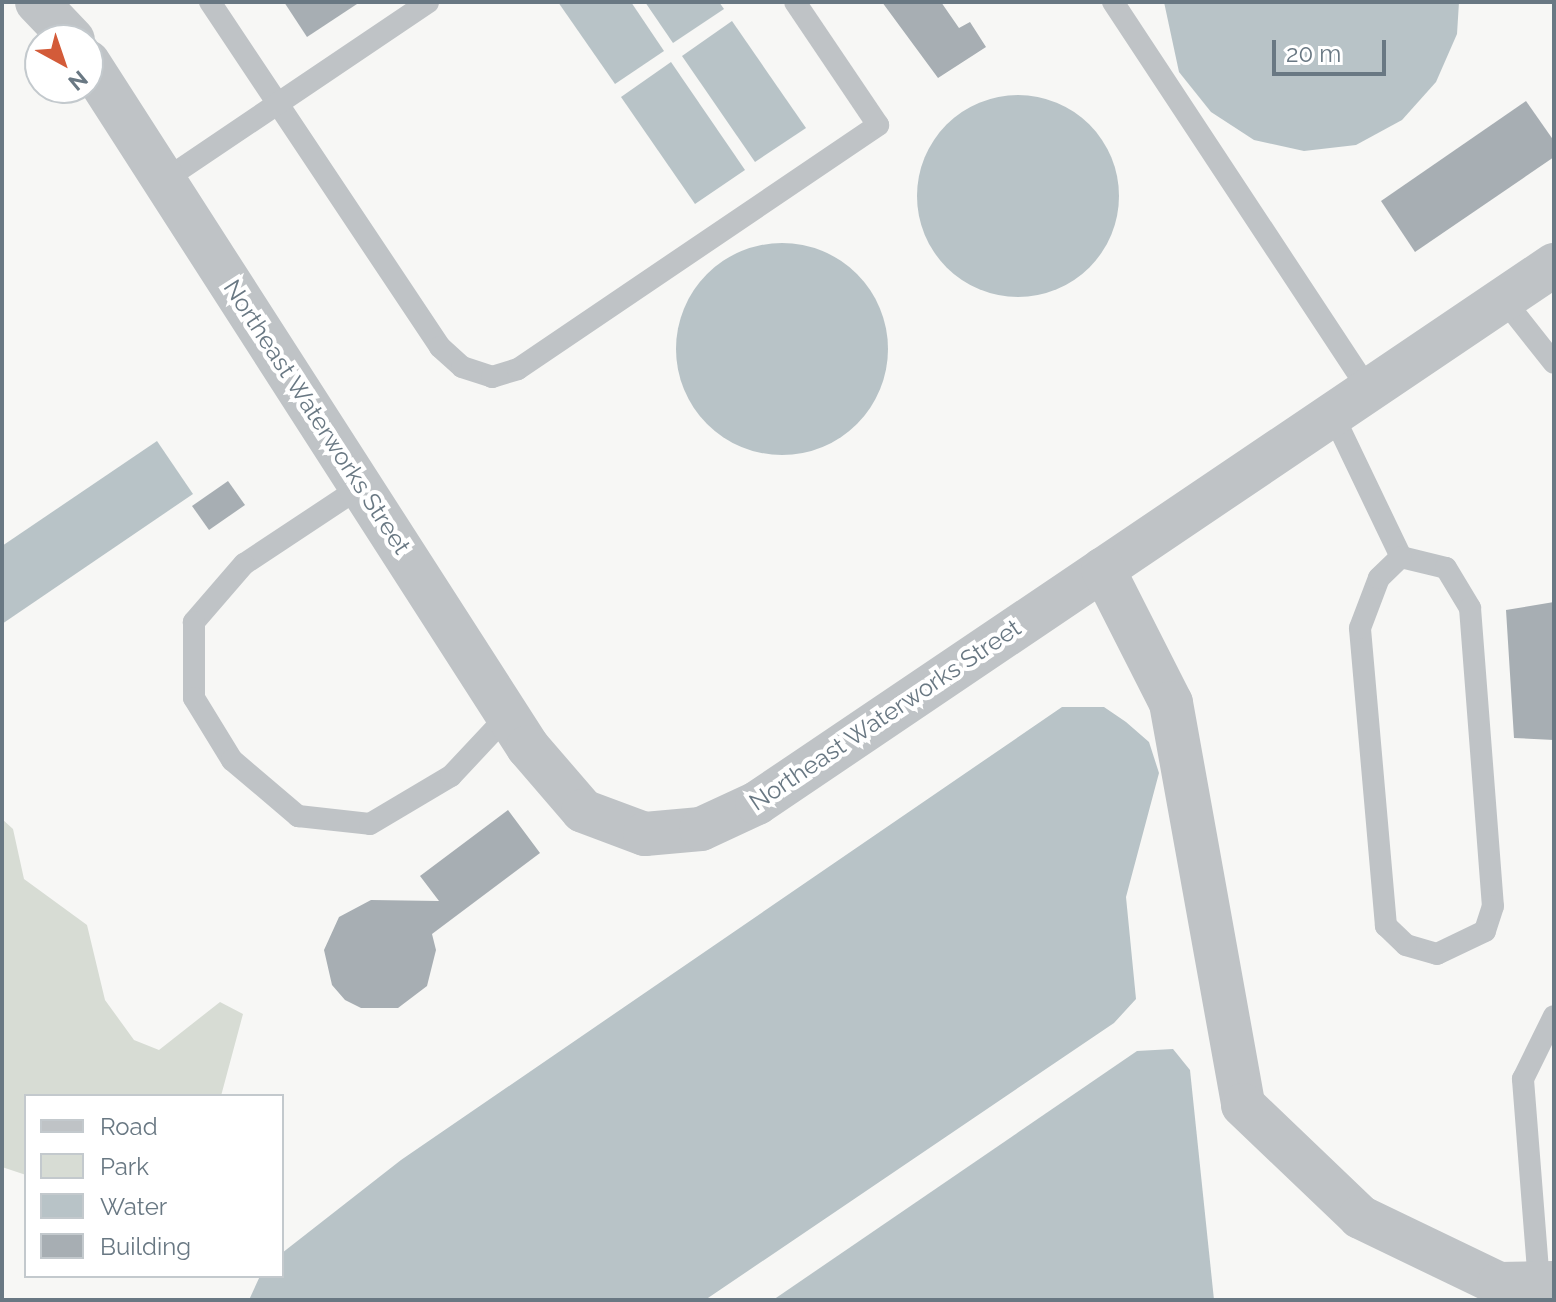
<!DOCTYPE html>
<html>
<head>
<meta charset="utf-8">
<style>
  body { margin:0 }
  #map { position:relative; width:1556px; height:1302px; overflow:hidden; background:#f7f7f5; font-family:Raleway,sans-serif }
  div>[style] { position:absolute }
  .green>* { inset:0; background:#d7dcd4 }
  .water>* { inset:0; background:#b8c3c7 }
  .round { border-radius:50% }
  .building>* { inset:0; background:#a7aeb3 }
  .lane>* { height:22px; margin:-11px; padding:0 11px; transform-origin:11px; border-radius:11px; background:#bfc3c6 }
  .street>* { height:44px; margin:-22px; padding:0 22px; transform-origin:22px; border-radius:22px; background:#bfc3c6 }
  span { translate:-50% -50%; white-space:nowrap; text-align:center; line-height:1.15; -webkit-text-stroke:8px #fff; paint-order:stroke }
  .street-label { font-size:24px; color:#697883 }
  .frame { position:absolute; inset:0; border:4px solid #697883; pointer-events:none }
  .legend { position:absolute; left:24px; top:1094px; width:260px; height:184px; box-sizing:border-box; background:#fff; border:2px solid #c3c9cd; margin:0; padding:10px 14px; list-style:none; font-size:24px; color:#697883 }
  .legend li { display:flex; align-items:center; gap:16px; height:40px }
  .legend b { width:40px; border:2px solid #c3c9cd }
  .north { position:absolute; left:24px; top:24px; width:80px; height:80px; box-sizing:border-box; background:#fff; border:2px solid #c3c9cd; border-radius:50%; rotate:140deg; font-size:22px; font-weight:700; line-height:32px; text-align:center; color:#697883 }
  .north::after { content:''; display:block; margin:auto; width:28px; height:36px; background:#d35b39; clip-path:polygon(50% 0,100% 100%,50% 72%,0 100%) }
  .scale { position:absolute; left:1272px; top:40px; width:114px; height:36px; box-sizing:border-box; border:4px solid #697883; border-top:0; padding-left:10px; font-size:24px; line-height:28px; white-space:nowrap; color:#697883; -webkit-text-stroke:6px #fff; paint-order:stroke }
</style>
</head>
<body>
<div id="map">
  <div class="green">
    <i style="clip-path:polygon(2px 819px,13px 829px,24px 879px,87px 925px,105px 1000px,134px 1040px,159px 1050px,220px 1002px,243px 1014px,221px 1096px,26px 1096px,26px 1175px,2px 1167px)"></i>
  </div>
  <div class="water">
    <i style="clip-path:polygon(558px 2px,631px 2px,664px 51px,615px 84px)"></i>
    <i style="clip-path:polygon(645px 2px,719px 2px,724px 9px,673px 43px)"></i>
    <i style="clip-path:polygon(1164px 2px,1459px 2px,1457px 34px,1436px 82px,1402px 120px,1356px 145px,1304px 151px,1254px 140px,1211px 112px,1179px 72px)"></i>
    <i style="clip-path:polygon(732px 21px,806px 128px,755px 162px,682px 56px)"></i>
    <i style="clip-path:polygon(671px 62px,745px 170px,695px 204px,621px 97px)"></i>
    <i class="round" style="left:917px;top:95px;width:202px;height:202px"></i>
    <i class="round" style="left:676px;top:243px;width:212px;height:212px"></i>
    <i style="clip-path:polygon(157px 441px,193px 494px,2px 624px,2px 546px)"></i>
    <i style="clip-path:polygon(1062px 707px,1104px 707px,1126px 722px,1149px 742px,1159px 773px,1126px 897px,1136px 999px,1114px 1023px,705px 1300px,249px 1300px,260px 1276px,282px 1276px,282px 1253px,401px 1160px)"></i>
    <i style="clip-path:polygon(1173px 1049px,1190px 1070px,1214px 1300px,773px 1300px,1137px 1051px)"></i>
  </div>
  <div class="building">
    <i style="clip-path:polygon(284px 2px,360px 2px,307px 37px)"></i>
    <i style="clip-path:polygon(882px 2px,941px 2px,959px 28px,970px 22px,986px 47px,938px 78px)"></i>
    <i style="clip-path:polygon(1526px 101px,1554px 141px,1554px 157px,1415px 252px,1381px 201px)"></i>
    <i style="clip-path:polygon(228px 481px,245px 505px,209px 530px,192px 506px)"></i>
    <i style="clip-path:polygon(1554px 602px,1554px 740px,1514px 738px,1506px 610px)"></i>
    <i style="clip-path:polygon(508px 810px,540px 853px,432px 934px,436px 950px,427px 986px,398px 1008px,361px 1008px,345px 1000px,332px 985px,324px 950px,339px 917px,371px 900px,439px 901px,420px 876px)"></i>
  </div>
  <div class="lane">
    <i style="left:210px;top:2px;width:415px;rotate:56.3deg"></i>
    <i style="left:440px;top:347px;width:30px;rotate:42deg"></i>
    <i style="left:462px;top:367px;width:32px;rotate:18deg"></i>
    <i style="left:492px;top:377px;width:27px;rotate:-17deg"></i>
    <i style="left:518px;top:369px;width:435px;rotate:-34.1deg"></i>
    <i style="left:878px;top:125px;width:148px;rotate:-124deg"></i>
    <i style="left:1113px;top:2px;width:465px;rotate:56.6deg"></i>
    <i style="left:166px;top:179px;width:316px;rotate:-34deg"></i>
    <i style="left:1504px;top:300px;width:80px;rotate:51.6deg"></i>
    <i style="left:1333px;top:415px;width:157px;rotate:64.4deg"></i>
    <i style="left:1401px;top:557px;width:46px;rotate:13.7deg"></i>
    <i style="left:1446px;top:568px;width:47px;rotate:59deg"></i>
    <i style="left:1470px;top:608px;width:299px;rotate:85.6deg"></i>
    <i style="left:1493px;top:906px;width:26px;rotate:108deg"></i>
    <i style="left:1485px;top:931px;width:53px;rotate:154.4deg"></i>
    <i style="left:1437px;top:954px;width:32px;rotate:-164deg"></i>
    <i style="left:1406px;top:945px;width:28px;rotate:-136deg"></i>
    <i style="left:1386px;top:926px;width:299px;rotate:-95deg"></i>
    <i style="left:1360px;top:628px;width:53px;rotate:-69.2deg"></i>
    <i style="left:1379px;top:578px;width:30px;rotate:-44deg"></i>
    <i style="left:362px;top:486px;width:141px;rotate:146.5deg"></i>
    <i style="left:244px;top:564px;width:77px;rotate:130.8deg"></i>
    <i style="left:194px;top:622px;width:76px;rotate:90deg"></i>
    <i style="left:194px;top:698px;width:73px;rotate:58.5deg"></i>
    <i style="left:232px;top:760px;width:87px;rotate:40.3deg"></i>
    <i style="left:298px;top:816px;width:72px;rotate:6.3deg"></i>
    <i style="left:370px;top:824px;width:94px;rotate:-30.7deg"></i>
    <i style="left:451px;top:776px;width:83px;rotate:-46.9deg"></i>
    <i style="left:1539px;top:1283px;width:205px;rotate:-94.5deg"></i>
    <i style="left:1523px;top:1079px;width:70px;rotate:-63.8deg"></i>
  </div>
  <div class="street">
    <i style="left:37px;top:2px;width:52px;rotate:46.5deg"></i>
    <i style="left:88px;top:62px;width:814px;rotate:57.29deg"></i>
    <i style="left:528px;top:747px;width:84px;rotate:49.3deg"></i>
    <i style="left:583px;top:811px;width:66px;rotate:20.4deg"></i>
    <i style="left:645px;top:834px;width:56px;rotate:-5.1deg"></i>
    <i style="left:701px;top:829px;width:62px;rotate:-24.9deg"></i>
    <i style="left:757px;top:803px;width:962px;rotate:-34.02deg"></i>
    <i style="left:1103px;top:569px;width:150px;rotate:63.1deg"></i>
    <i style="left:1171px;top:703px;width:408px;rotate:79.8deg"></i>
    <i style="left:1243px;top:1105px;width:162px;rotate:43.7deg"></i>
    <i style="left:1360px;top:1217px;width:154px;rotate:25.7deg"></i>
    <i style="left:1499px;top:1284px;width:55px;rotate:-1deg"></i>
  </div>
  <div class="street-label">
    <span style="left:317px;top:417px;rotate:57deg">Northeast Waterworks Street</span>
    <span style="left:885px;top:715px;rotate:-34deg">Northeast Waterworks Street</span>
  </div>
  <div class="frame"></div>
  <ul class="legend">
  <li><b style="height:10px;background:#bfc3c6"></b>Road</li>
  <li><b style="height:22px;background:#d7dcd4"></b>Park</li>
  <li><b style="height:22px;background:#b8c3c7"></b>Water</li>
  <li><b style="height:22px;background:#a7aeb3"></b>Building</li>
  </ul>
  <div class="north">N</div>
  <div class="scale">20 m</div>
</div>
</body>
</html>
